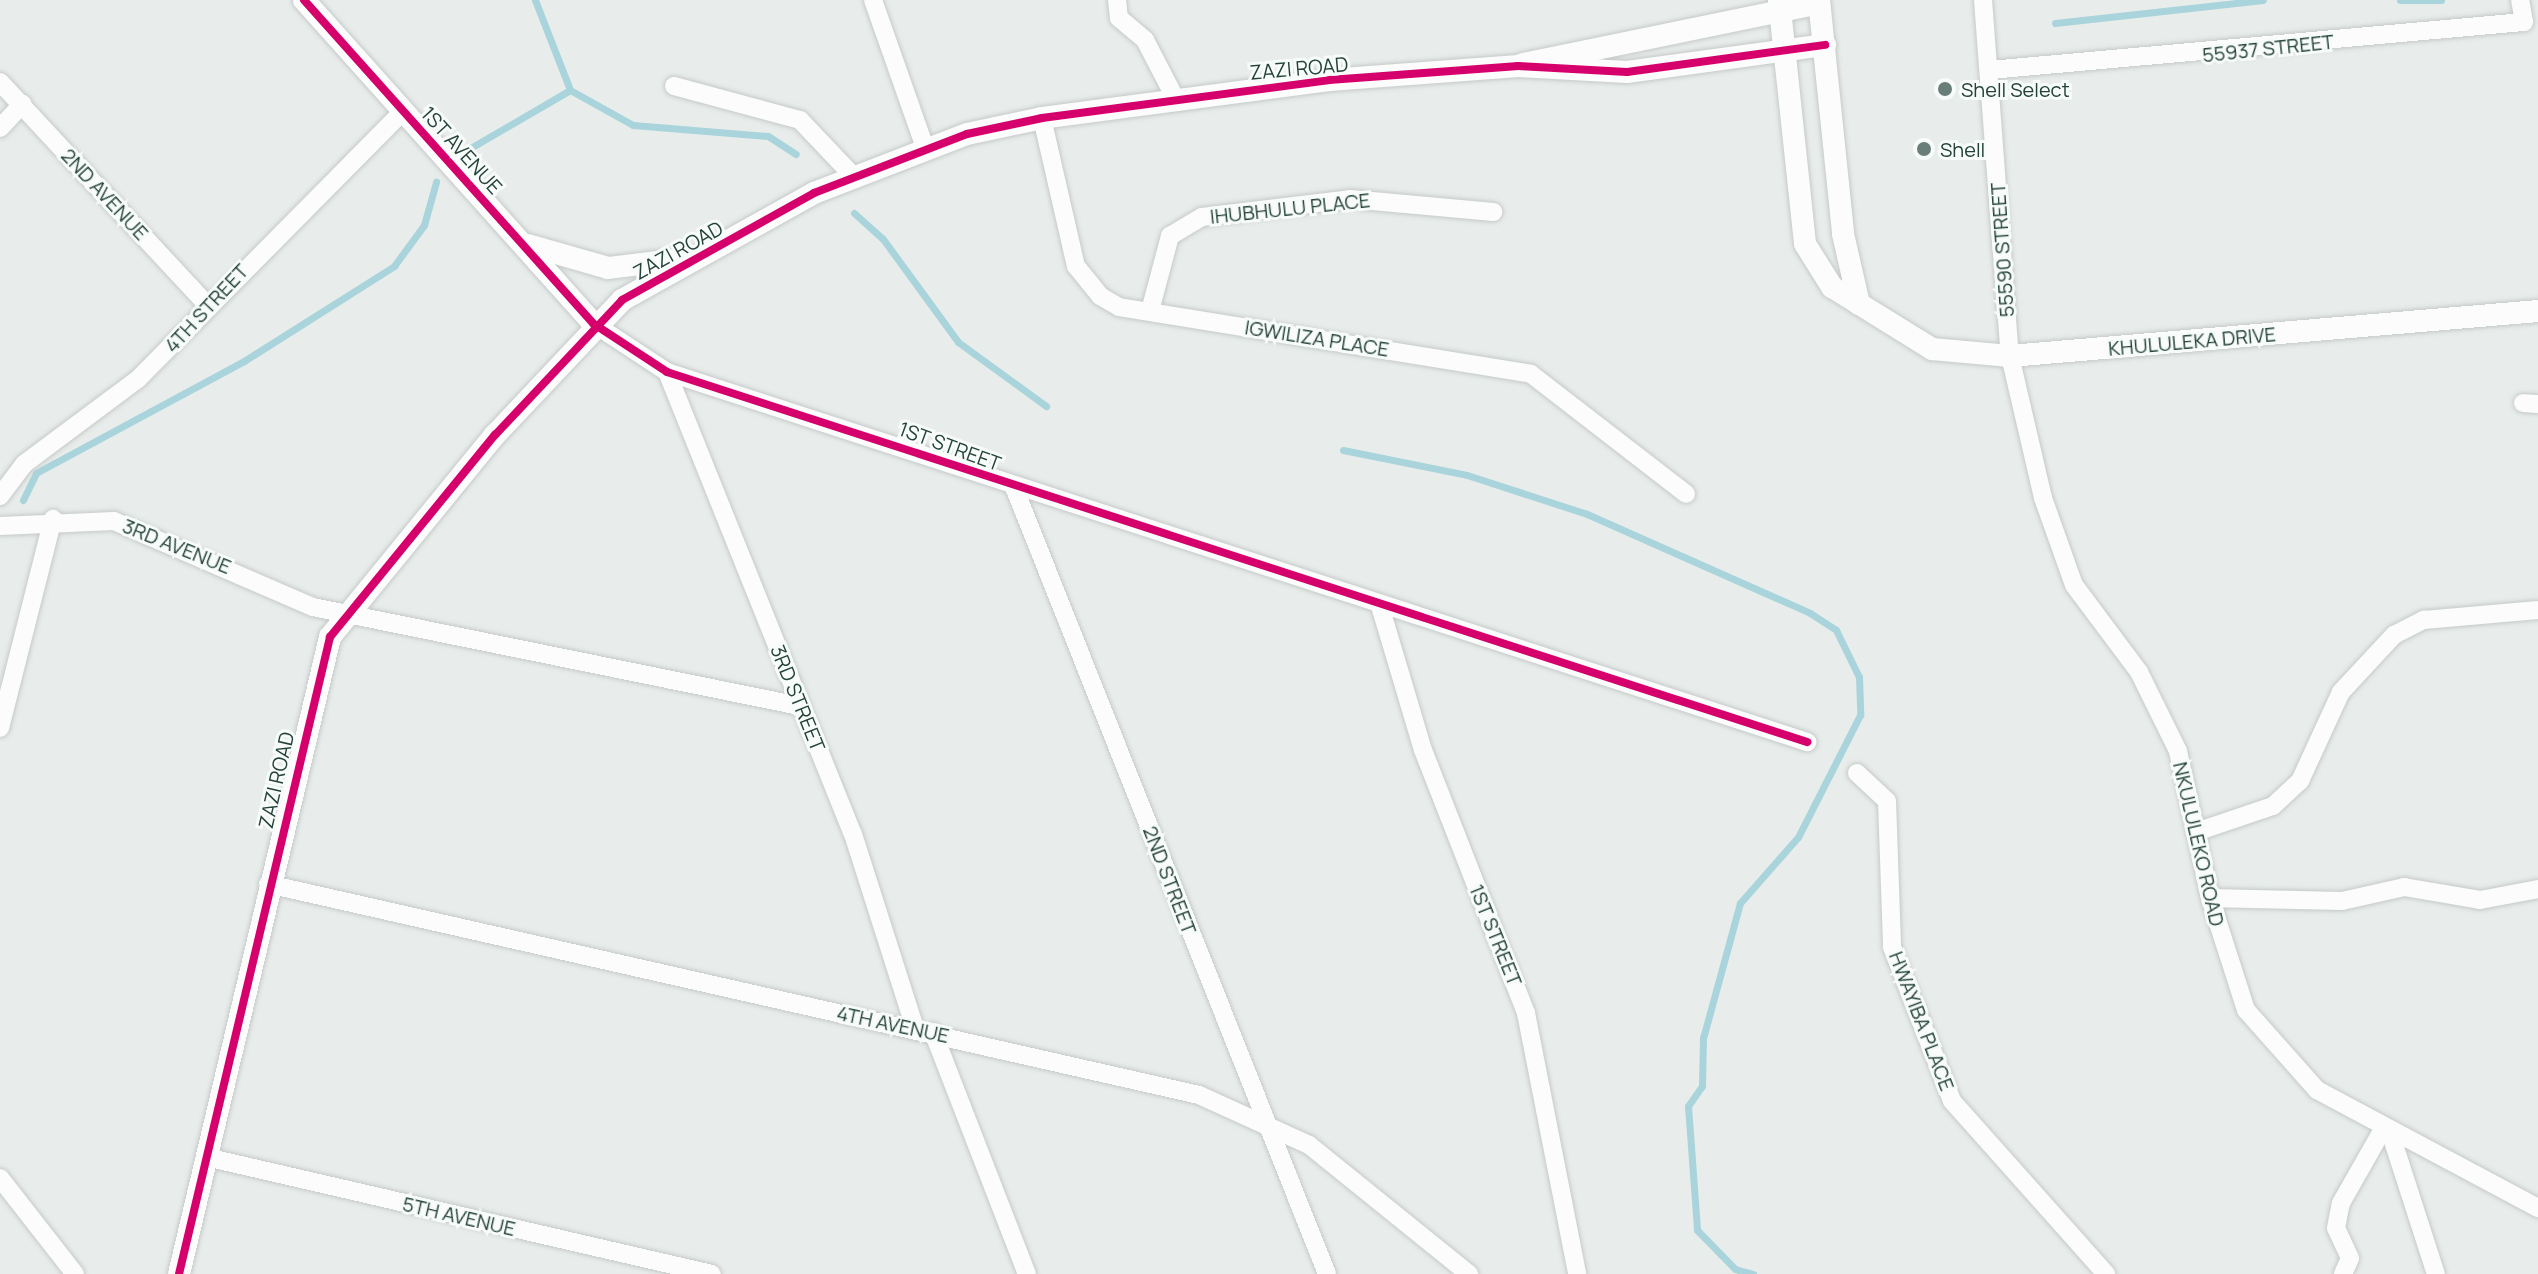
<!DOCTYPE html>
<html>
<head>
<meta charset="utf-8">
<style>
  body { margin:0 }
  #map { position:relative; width:2538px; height:1274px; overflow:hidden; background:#e8edeb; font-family:Manrope,sans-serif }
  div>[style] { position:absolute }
  .stream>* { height:7px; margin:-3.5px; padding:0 3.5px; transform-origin:3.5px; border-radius:3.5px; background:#a9d4db }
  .roads { filter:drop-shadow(0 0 2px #c5cac8) drop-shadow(0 0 2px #c5cac8) }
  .minor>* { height:18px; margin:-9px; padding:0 9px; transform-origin:9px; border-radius:9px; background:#fcfcfc }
  .tertiary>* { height:22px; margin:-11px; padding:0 11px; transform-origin:11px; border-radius:11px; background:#fcfcfc }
  .cycleway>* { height:8px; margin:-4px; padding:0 4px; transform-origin:4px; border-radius:4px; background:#d6006c }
  .dots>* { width:22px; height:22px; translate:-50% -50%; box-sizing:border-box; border:4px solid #f7fbf9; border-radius:50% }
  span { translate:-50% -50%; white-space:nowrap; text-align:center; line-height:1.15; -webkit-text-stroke:6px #f7fbf9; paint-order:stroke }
  .street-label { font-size:20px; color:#24423a }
  .poi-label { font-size:20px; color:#24423a }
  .left { translate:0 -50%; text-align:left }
</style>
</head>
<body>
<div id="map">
  <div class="stream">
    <i style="left:535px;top:0;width:97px;rotate:68.7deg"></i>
    <i style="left:570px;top:90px;width:72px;rotate:29.1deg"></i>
    <i style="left:633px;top:125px;width:135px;rotate:4.7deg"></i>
    <i style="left:768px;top:136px;width:33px;rotate:33deg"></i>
    <i style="left:2400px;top:0;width:41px"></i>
    <i style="left:2055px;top:23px;width:209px;rotate:-6.3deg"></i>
    <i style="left:467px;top:150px;width:119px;rotate:-30.2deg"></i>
    <i style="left:854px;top:213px;width:39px;rotate:42deg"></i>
    <i style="left:883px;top:239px;width:127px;rotate:53.9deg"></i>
    <i style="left:958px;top:342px;width:109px;rotate:36deg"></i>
    <i style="left:1343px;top:450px;width:126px;rotate:11.4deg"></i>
    <i style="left:1467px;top:475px;width:126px;rotate:18deg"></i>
    <i style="left:1587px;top:514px;width:244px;rotate:23.9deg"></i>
    <i style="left:1810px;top:613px;width:31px;rotate:33deg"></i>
    <i style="left:1836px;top:630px;width:52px;rotate:63.9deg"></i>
    <i style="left:1859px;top:677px;width:38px;rotate:88deg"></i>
    <i style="left:1860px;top:715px;width:137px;rotate:116.9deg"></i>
    <i style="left:1798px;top:837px;width:88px;rotate:131.3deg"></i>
    <i style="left:1740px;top:903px;width:140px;rotate:105.3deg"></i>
    <i style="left:1703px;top:1038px;width:48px;rotate:91.2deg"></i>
    <i style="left:1702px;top:1086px;width:24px;rotate:125deg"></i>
    <i style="left:1688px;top:1106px;width:124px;rotate:85.8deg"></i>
    <i style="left:1697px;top:1230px;width:54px;rotate:45.7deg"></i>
    <i style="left:1735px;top:1269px;width:19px;rotate:16deg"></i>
    <i style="left:23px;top:500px;width:30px;rotate:-64deg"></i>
    <i style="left:36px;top:473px;width:236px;rotate:-28.3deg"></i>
    <i style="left:244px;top:361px;width:178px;rotate:-32.3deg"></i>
    <i style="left:394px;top:266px;width:51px;rotate:-53.8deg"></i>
    <i style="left:424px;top:225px;width:45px;rotate:-74.4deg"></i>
  </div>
  <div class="roads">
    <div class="minor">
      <i style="left:873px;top:0;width:157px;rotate:70.6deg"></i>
      <i style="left:1117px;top:0;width:18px;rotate:84deg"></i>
      <i style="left:1119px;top:18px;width:34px;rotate:40deg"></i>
      <i style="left:1145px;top:40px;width:63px;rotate:62.6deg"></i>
      <i style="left:1983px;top:0;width:357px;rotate:85.7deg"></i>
      <i style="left:2010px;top:356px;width:146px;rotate:76.9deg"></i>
      <i style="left:2043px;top:498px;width:92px;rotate:70.4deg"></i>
      <i style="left:2074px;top:585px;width:109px;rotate:53.2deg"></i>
      <i style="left:2139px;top:672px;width:88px;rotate:63.7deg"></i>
      <i style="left:2178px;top:751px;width:150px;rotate:77.7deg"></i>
      <i style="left:2210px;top:898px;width:118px;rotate:72.2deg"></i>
      <i style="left:2246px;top:1010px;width:107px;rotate:48.4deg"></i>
      <i style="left:2317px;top:1090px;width:251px;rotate:28.1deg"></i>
      <i style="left:1990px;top:70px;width:536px;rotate:-5.14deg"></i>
      <i style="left:2524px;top:22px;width:22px;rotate:-100deg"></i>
      <i style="left:0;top:82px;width:306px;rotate:47.1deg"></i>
      <i style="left:674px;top:86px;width:131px;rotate:15.1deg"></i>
      <i style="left:800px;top:120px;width:79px;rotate:46.5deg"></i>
      <i style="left:1042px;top:118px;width:152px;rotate:77.1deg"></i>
      <i style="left:1076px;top:266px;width:38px;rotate:51deg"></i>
      <i style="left:1100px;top:296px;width:22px;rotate:30deg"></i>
      <i style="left:1119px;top:307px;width:417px;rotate:9.2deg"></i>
      <i style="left:1531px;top:374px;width:196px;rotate:37.7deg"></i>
      <i style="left:0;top:128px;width:33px;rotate:-47deg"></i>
      <i style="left:1150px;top:311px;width:78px;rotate:-75.1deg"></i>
      <i style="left:1170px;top:236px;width:37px;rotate:-31deg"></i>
      <i style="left:1202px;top:217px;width:149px;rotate:-6.9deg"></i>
      <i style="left:1350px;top:199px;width:144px;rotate:5.2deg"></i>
      <i style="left:594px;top:324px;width:87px;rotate:33.3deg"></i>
      <i style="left:667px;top:372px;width:1199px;rotate:17.98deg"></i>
      <i style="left:667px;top:372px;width:498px;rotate:68.1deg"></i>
      <i style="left:853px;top:834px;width:204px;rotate:72.3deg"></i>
      <i style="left:2523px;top:403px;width:15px;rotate:4deg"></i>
      <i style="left:1014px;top:487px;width:847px;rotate:68.31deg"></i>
      <i style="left:0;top:496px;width:40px;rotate:-53deg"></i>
      <i style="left:24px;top:464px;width:142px;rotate:-36.7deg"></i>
      <i style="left:138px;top:379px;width:378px;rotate:-45.3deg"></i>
      <i style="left:0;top:526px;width:114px;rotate:-2.5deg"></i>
      <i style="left:114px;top:521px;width:217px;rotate:23.4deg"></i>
      <i style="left:313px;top:607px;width:496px;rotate:11.5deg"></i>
      <i style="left:1380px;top:606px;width:150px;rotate:73.4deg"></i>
      <i style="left:1423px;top:750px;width:282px;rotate:68.6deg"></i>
      <i style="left:1526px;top:1013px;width:266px;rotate:78.9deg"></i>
      <i style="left:0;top:728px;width:216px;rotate:-75.8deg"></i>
      <i style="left:1857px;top:773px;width:41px;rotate:43deg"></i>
      <i style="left:1887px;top:801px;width:146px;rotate:88deg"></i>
      <i style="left:1892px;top:947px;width:165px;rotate:68.7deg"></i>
      <i style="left:1952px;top:1101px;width:232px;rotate:48.3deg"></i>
      <i style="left:2196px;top:832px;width:81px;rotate:-18.7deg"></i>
      <i style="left:2273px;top:806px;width:37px;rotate:-43deg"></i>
      <i style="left:2300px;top:781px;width:98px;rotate:-65.3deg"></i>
      <i style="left:2341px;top:692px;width:78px;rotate:-47.1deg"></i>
      <i style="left:2394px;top:635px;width:34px;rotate:-27deg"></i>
      <i style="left:2424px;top:620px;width:114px;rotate:-5deg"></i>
      <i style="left:268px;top:884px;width:955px;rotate:12.77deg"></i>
      <i style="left:1199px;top:1095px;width:121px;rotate:24.4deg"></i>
      <i style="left:1309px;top:1145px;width:206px;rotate:38.9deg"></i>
      <i style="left:2210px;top:898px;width:132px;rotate:1.3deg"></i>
      <i style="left:2342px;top:901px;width:64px;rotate:-12.7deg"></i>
      <i style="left:2404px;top:887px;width:77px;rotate:9.7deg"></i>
      <i style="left:2480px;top:900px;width:59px;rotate:-10.7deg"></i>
      <i style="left:933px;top:1032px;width:260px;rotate:68.8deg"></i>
      <i style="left:2391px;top:1135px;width:146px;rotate:72.1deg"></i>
      <i style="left:206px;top:1157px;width:519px;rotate:13.02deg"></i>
      <i style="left:0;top:1178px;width:122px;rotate:52deg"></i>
      <i style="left:2343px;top:1274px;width:17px;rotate:-66deg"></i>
      <i style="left:2350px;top:1258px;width:33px;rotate:-115deg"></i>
      <i style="left:2336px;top:1228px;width:25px;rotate:-79deg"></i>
      <i style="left:2341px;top:1203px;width:85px;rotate:-60.4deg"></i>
    </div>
    <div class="tertiary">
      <i style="left:304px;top:0;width:435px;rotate:48.2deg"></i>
      <i style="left:1779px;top:0;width:245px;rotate:83.9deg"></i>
      <i style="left:1805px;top:244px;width:51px;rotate:57.9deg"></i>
      <i style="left:1832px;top:287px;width:118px;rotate:31.8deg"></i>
      <i style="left:1932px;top:349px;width:78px;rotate:5.1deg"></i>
      <i style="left:2010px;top:356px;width:530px;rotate:-4.87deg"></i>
      <i style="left:1819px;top:0;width:235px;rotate:84.1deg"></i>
      <i style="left:1843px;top:234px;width:72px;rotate:77.1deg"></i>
      <i style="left:1523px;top:64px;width:302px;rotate:-11.6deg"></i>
      <i style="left:528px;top:245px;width:83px;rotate:16deg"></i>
      <i style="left:608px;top:268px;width:74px;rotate:-7deg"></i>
      <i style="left:179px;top:1274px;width:655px;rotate:-76.66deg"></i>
      <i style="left:330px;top:637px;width:261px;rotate:-50.8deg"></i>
      <i style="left:495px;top:435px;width:185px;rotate:-46.7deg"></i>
      <i style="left:622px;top:300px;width:220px;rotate:-29.1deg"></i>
      <i style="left:814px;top:193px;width:164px;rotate:-21.1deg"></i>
      <i style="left:967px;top:134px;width:77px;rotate:-12deg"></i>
      <i style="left:1042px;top:118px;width:290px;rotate:-7.5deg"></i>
      <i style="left:1329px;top:80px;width:190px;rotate:-4.2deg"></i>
      <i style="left:1518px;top:66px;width:109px;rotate:3.2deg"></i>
      <i style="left:1627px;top:72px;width:200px;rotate:-7.8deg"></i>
    </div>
  </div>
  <div class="cycleway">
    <i style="left:304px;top:0;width:435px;rotate:48.2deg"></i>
    <i style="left:594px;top:324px;width:87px;rotate:33.3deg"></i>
    <i style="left:667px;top:372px;width:1199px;rotate:17.98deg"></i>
    <i style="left:179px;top:1274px;width:655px;rotate:-76.66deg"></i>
    <i style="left:330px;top:637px;width:261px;rotate:-50.8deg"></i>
    <i style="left:495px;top:435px;width:185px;rotate:-46.7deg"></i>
    <i style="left:622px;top:300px;width:220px;rotate:-29.1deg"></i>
    <i style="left:814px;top:193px;width:164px;rotate:-21.1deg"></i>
    <i style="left:967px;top:134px;width:77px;rotate:-12deg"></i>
    <i style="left:1042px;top:118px;width:290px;rotate:-7.5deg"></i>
    <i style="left:1329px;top:80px;width:190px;rotate:-4.2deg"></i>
    <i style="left:1518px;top:66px;width:109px;rotate:3.2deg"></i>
    <i style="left:1627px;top:72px;width:200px;rotate:-7.8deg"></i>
  </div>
  <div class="dots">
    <i style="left:1945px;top:89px;background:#697e78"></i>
    <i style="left:1924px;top:149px;background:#697e78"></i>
  </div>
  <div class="street-label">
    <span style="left:2268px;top:48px;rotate:-6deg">55937 STREET</span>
    <span style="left:1299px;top:68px;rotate:-5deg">ZAZI ROAD</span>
    <span style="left:462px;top:150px;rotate:48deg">1ST AVENUE</span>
    <span style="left:105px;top:194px;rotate:47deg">2ND AVENUE</span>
    <span style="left:1290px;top:208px;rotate:-6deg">IHUBHULU PLACE</span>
    <span style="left:678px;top:250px;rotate:-29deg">ZAZI ROAD</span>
    <span style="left:2002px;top:250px;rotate:-94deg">55590 STREET</span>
    <span style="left:206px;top:308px;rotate:-47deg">4TH STREET</span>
    <span style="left:1317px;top:338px;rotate:9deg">IGWILIZA PLACE</span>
    <span style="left:2192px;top:341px;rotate:-5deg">KHULULEKA DRIVE</span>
    <span style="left:950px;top:446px;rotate:20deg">1ST STREET</span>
    <span style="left:177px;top:546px;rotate:22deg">3RD AVENUE</span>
    <span style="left:798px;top:698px;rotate:68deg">3RD STREET</span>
    <span style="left:276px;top:780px;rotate:-77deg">ZAZI ROAD</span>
    <span style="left:2199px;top:844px;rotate:77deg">NKULULEKO ROAD</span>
    <span style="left:1170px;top:880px;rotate:69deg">2ND STREET</span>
    <span style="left:1496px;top:935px;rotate:68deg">1ST STREET</span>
    <span style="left:1922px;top:1021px;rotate:69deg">HWAYIBA PLACE</span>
    <span style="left:893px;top:1024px;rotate:12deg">4TH AVENUE</span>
    <span style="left:459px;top:1216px;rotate:13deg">5TH AVENUE</span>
  </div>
  <div class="poi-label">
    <span class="left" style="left:1961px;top:89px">Shell Select</span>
    <span class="left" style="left:1940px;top:149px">Shell</span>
  </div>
</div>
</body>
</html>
